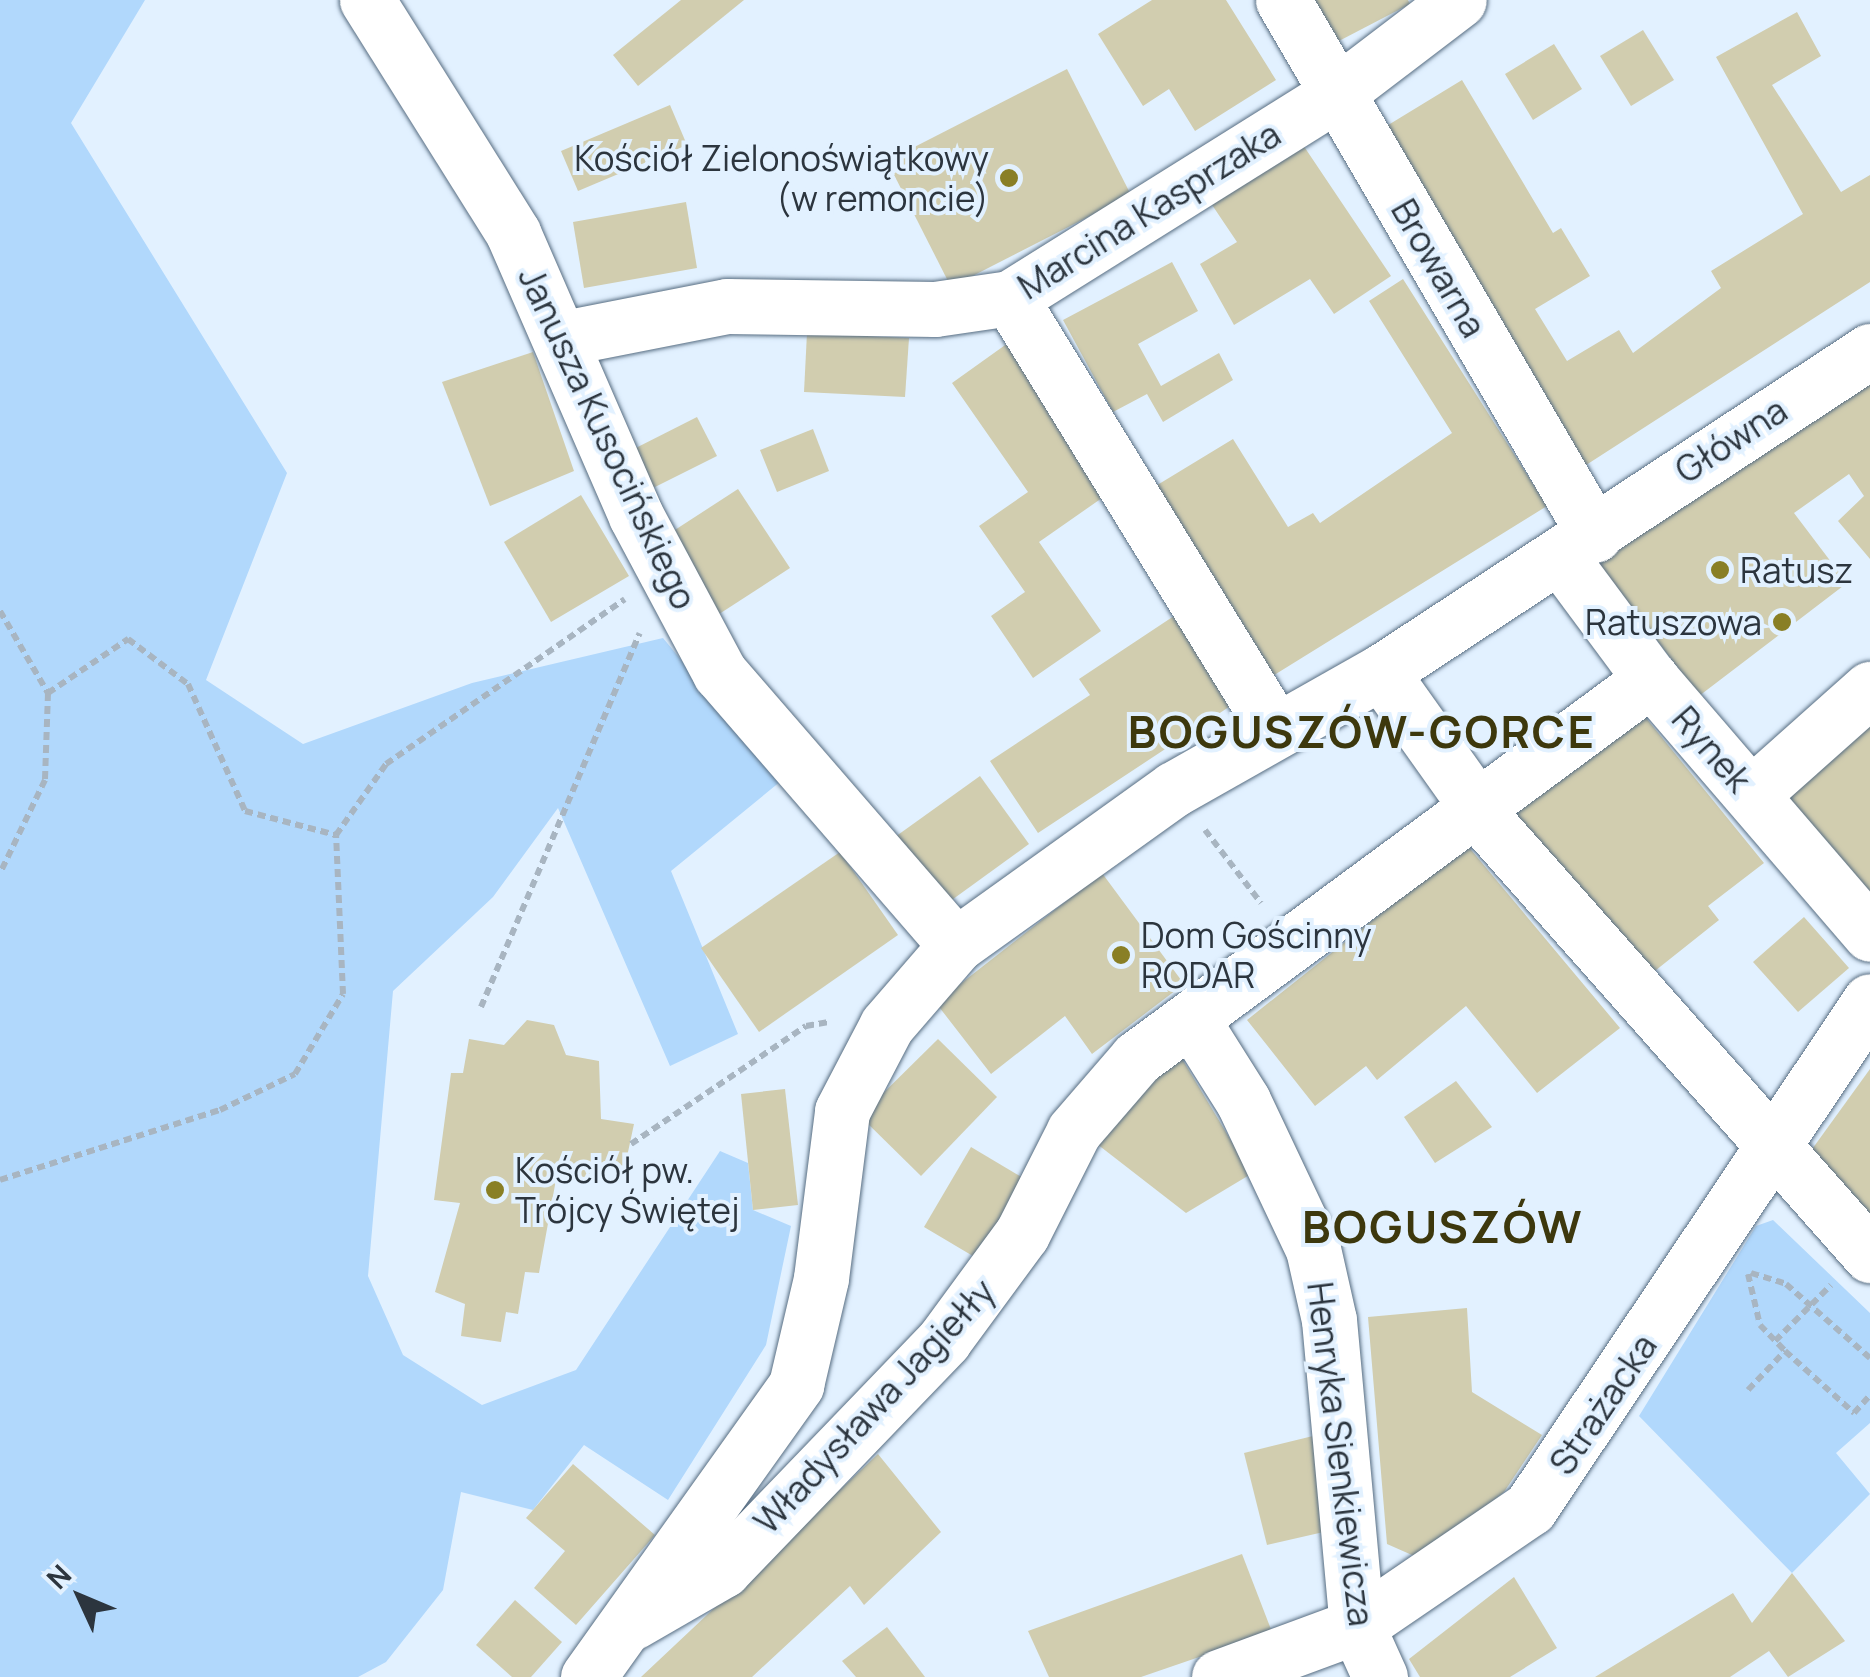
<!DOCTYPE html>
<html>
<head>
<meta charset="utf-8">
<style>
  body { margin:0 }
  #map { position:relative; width:1870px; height:1677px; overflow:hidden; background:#e2f1ff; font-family:Manrope,sans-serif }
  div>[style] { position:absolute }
  .green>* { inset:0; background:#b1d8fc }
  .building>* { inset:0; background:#d1cdaf }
  .path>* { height:6px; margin-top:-3px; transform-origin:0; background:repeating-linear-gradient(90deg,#a8b5c1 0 8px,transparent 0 13px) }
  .roads { filter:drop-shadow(0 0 2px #576d82) drop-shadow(0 0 2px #576d82) }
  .minor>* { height:55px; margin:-27.5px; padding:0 27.5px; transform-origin:27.5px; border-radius:27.5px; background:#fff }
  .major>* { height:55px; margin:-27.5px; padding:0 27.5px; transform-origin:27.5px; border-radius:27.5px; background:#fff }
  .dots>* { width:28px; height:28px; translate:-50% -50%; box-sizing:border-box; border:5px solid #e2f1ff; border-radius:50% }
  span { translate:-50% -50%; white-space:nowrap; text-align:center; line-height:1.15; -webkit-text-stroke:8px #e2f1ff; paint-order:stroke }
  .poi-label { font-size:35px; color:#2c353e }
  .right { translate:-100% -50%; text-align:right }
  .left { translate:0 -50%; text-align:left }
  .street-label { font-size:35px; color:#2c353e }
  .district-label { font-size:45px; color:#3d380d; font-weight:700; letter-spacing:2.5px }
  .north { position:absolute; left:30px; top:1547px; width:100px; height:100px; -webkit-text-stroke:8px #e2f1ff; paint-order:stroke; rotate:314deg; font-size:28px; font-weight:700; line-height:40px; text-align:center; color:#2c353e }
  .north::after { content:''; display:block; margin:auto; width:35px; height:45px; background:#2c353e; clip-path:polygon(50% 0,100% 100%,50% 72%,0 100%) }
</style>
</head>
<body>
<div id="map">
  <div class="green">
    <i style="clip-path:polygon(0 0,145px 0,71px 123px,287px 473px,206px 680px,303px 744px,472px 683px,663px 638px,781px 781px,671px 871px,738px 1034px,670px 1066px,558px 808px,493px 897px,393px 991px,368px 1276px,403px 1355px,482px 1405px,576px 1370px,720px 1151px,748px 1163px,753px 1210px,791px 1226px,766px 1345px,668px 1500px,584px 1445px,533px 1510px,461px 1492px,443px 1590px,386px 1662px,358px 1677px,0 1677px)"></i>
    <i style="clip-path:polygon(1773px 1220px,1870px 1313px,1870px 1423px,1836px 1453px,1870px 1494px,1792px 1573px,1639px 1416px,1756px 1226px)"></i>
  </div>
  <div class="building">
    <i style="clip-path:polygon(681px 0,744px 0,638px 86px,613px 55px)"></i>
    <i style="clip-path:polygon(1152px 0,1226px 0,1276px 80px,1195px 131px,1169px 89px,1143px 106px,1098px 34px)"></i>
    <i style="clip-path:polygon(1315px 0,1408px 0,1410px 4px,1337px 42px)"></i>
    <i style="clip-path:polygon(1797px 12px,1821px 56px,1772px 85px,1841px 192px,1870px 175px,1870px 282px,1583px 467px,1380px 130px,1462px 80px,1553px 233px,1561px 228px,1590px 276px,1535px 309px,1567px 361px,1619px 330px,1633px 353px,1721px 288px,1711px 271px,1803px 214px,1716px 57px)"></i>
    <i style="clip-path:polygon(1643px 30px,1674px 80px,1631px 106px,1600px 56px)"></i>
    <i style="clip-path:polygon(1554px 44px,1582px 89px,1533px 120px,1505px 74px)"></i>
    <i style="clip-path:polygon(1067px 69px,1131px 195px,951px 287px,887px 161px)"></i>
    <i style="clip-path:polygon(670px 105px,687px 145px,578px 191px,561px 151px)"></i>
    <i style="clip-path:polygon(1295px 133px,1391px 276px,1334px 314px,1310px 279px,1234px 325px,1200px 264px,1237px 242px,1204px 193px)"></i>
    <i style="clip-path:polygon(686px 202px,697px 268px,584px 288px,573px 222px)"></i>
    <i style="clip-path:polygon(1172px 262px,1198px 311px,1138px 344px,1161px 386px,1219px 353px,1233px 380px,1163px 422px,1147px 394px,1113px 412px,1063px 320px)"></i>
    <i style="clip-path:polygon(1403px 279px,1547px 506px,1271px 677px,1154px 487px,1233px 439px,1288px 527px,1313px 513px,1320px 523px,1452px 433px,1369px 301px)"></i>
    <i style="clip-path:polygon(807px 333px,909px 338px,905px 397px,804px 392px)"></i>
    <i style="clip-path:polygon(1008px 343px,1102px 498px,1039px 542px,1101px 631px,1033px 678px,991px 616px,1025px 592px,979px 526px,1028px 492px,952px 383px)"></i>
    <i style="clip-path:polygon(533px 352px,574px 471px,490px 506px,442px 382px)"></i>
    <i style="clip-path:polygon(1870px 355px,1870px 559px,1838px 521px,1864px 496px,1849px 474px,1794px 513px,1847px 583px,1699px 696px,1594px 557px)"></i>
    <i style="clip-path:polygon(697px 417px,717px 456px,637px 496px,618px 457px)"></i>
    <i style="clip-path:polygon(813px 429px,829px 471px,777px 492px,760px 450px)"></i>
    <i style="clip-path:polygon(738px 489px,790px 568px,713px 618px,661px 539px)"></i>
    <i style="clip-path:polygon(581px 495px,629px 576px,551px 622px,504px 542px)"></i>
    <i style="clip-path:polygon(1183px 610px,1241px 699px,1038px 833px,990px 761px,1090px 695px,1079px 679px)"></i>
    <i style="clip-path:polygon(1642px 713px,1764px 863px,1708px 906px,1719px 920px,1641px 982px,1511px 810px)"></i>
    <i style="clip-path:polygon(1870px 724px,1870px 892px,1783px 796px)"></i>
    <i style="clip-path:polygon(980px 776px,1029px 844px,938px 910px,888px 842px)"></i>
    <i style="clip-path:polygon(1467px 845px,1620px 1028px,1537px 1093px,1466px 1006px,1377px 1080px,1366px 1066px,1315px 1106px,1247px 1020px)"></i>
    <i style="clip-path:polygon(840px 852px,898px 935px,759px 1032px,701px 948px)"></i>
    <i style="clip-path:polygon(1102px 873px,1184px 984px,1092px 1054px,1065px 1016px,991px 1074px,936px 1003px)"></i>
    <i style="clip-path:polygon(1804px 917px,1849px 968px,1798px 1012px,1753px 962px)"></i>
    <i style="clip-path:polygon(527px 1020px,554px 1025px,566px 1055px,599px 1061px,601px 1119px,634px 1124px,625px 1166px,592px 1161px,589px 1179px,557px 1174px,539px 1273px,525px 1272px,518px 1314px,506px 1312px,501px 1342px,461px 1336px,465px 1304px,435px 1292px,460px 1203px,434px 1200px,451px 1073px,463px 1073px,469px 1039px,504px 1045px)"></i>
    <i style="clip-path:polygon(938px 1039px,997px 1097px,921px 1176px,860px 1116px)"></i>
    <i style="clip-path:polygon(1175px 1047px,1251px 1174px,1186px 1213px,1088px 1137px)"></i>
    <i style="clip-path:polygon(1870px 1069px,1870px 1216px,1810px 1152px)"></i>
    <i style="clip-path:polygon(1456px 1081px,1492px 1127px,1435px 1163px,1404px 1117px)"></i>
    <i style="clip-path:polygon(785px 1089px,798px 1205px,753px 1210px,741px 1094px)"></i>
    <i style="clip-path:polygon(971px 1147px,1030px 1182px,983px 1262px,924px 1227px)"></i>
    <i style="clip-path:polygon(1467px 1308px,1472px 1392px,1542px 1435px,1504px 1492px,1421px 1559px,1387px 1544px,1368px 1317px)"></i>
    <i style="clip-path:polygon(1313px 1436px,1328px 1531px,1267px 1545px,1244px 1453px)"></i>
    <i style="clip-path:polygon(878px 1454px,941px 1532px,864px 1605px,850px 1586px,752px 1677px,641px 1677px)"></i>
    <i style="clip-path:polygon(573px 1464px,655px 1535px,576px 1625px,534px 1588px,565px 1551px,526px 1518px)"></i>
    <i style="clip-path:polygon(1242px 1554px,1272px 1632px,1141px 1677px,1049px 1677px,1028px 1631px)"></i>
    <i style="clip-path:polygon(1792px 1573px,1845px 1641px,1788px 1677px,1769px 1651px,1730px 1677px,1595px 1677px,1733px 1593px,1752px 1623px)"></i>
    <i style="clip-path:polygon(1514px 1577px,1557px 1648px,1510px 1677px,1420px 1677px,1409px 1659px)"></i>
    <i style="clip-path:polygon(515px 1600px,562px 1642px,531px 1677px,512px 1677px,476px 1645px)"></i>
    <i style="clip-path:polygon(887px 1627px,925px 1677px,856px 1677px,842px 1661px)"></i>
  </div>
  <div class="path">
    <i style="left:0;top:611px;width:95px;rotate:59.7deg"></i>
    <i style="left:48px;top:693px;width:87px;rotate:92deg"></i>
    <i style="left:45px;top:780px;width:103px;rotate:115.8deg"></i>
    <i style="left:48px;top:693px;width:97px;rotate:-34deg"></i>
    <i style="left:128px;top:639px;width:75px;rotate:36.9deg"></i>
    <i style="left:188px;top:684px;width:139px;rotate:65.8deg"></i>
    <i style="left:245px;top:811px;width:94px;rotate:14.8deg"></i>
    <i style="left:1205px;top:830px;width:92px;rotate:52.5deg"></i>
    <i style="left:481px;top:1007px;width:406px;rotate:-67deg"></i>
    <i style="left:631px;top:1144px;width:211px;rotate:-34deg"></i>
    <i style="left:806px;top:1026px;width:23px;rotate:-10deg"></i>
    <i style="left:0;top:1180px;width:231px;rotate:-17.7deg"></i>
    <i style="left:220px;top:1110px;width:83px;rotate:-25.6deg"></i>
    <i style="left:295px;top:1074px;width:93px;rotate:-59deg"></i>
    <i style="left:343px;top:994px;width:159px;rotate:-92.5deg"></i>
    <i style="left:336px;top:835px;width:87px;rotate:-54.8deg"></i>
    <i style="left:386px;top:764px;width:290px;rotate:-34.6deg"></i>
    <i style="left:1751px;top:1273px;width:37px;rotate:17deg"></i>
    <i style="left:1786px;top:1284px;width:112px;rotate:41.4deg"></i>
    <i style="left:1748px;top:1274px;width:52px;rotate:76.8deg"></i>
    <i style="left:1760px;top:1325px;width:36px;rotate:46deg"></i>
    <i style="left:1775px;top:1341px;width:79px;rotate:-45deg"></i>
    <i style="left:1748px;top:1390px;width:54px;rotate:-46.5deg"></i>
    <i style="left:1785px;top:1351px;width:93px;rotate:41.9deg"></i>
    <i style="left:1854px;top:1413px;width:24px;rotate:-48deg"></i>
  </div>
  <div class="roads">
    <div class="minor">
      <i style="left:367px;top:0;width:275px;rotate:57.9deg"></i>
      <i style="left:513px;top:233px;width:309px;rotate:66.5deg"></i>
      <i style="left:636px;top:516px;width:178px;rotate:61.9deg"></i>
      <i style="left:720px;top:673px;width:360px;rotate:49.1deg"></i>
      <i style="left:1283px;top:0;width:619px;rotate:59.75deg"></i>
      <i style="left:1010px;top:298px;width:508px;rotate:58.44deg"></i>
      <i style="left:564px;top:338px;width:166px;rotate:-11.1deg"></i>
      <i style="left:727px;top:306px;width:208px;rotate:0.8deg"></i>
      <i style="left:935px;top:309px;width:76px;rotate:-8.3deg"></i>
      <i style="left:1010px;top:298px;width:381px;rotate:-32deg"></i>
      <i style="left:1333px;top:96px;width:158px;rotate:-37.3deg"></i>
      <i style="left:1561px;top:558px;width:151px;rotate:53.4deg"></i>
      <i style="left:1651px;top:679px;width:336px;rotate:49.3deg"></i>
      <i style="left:1381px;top:672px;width:190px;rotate:54.6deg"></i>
      <i style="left:1491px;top:827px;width:572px;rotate:48.47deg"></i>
      <i style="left:1752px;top:794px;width:158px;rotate:-41.7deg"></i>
      <i style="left:1192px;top:1020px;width:96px;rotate:57.8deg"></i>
      <i style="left:1243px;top:1101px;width:164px;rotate:64.7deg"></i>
      <i style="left:1313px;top:1249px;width:73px;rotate:77.3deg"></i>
      <i style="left:1329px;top:1320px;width:307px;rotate:84.8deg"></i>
      <i style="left:1357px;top:1626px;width:56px;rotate:65.7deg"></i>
      <i style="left:633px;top:1622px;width:104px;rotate:-30deg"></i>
      <i style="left:723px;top:1570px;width:319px;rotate:-46.1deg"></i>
      <i style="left:944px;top:1340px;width:132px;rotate:-53.7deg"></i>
      <i style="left:1022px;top:1234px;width:115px;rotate:-63.2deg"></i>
      <i style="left:1074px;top:1131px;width:96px;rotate:-49.2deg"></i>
      <i style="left:1137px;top:1058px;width:639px;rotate:-36.4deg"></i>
    </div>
    <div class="major">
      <i style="left:588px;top:1677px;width:359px;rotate:-54.5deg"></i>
      <i style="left:796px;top:1385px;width:110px;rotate:-76.8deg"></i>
      <i style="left:821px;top:1278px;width:168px;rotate:-82.8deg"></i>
      <i style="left:842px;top:1111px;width:97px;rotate:-62.4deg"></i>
      <i style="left:887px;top:1025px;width:106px;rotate:-49.2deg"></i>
      <i style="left:956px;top:945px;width:268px;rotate:-35.6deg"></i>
      <i style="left:1174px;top:789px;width:238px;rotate:-29.5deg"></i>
      <i style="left:1381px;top:672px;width:585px;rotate:-33.28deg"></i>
      <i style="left:1219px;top:1677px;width:147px;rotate:-20.3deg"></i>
      <i style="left:1357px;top:1626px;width:209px;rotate:-34.3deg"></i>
      <i style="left:1530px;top:1508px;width:610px;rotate:-56.15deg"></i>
    </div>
  </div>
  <div class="dots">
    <i style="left:1009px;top:178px;background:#897f25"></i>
    <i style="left:1720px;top:570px;background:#897f25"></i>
    <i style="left:1782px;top:622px;background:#897f25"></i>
    <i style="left:1121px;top:955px;background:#897f25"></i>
    <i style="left:495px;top:1190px;background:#897f25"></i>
  </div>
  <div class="poi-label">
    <span class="right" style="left:989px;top:178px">Kościół Zielonoświątkowy<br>(w remoncie)</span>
    <span class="left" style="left:1740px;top:570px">Ratusz</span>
    <span class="right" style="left:1762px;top:622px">Ratuszowa</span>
    <span class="left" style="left:1141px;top:955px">Dom Gościnny<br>RODAR</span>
    <span class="left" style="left:515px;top:1190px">Kościół pw.<br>Trójcy Świętej</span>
  </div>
  <div class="street-label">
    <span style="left:1149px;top:210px;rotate:-32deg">Marcina Kasprzaka</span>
    <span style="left:1439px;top:268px;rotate:60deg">Browarna</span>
    <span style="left:608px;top:438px;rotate:65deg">Janusza Kusocińskiego</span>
    <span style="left:1731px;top:440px;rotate:-33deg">Główna</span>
    <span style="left:1712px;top:749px;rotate:49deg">Rynek</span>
    <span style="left:1603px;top:1404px;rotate:-56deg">Strażacka</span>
    <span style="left:874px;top:1406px;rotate:-47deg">Władysława Jagiełły</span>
    <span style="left:1341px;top:1454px;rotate:83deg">Henryka Sienkiewicza</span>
  </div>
  <div class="district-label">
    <span style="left:1362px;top:732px">BOGUSZÓW-GORCE</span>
    <span style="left:1443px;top:1227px">BOGUSZÓW</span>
  </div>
  <div class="north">N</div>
</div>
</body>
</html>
